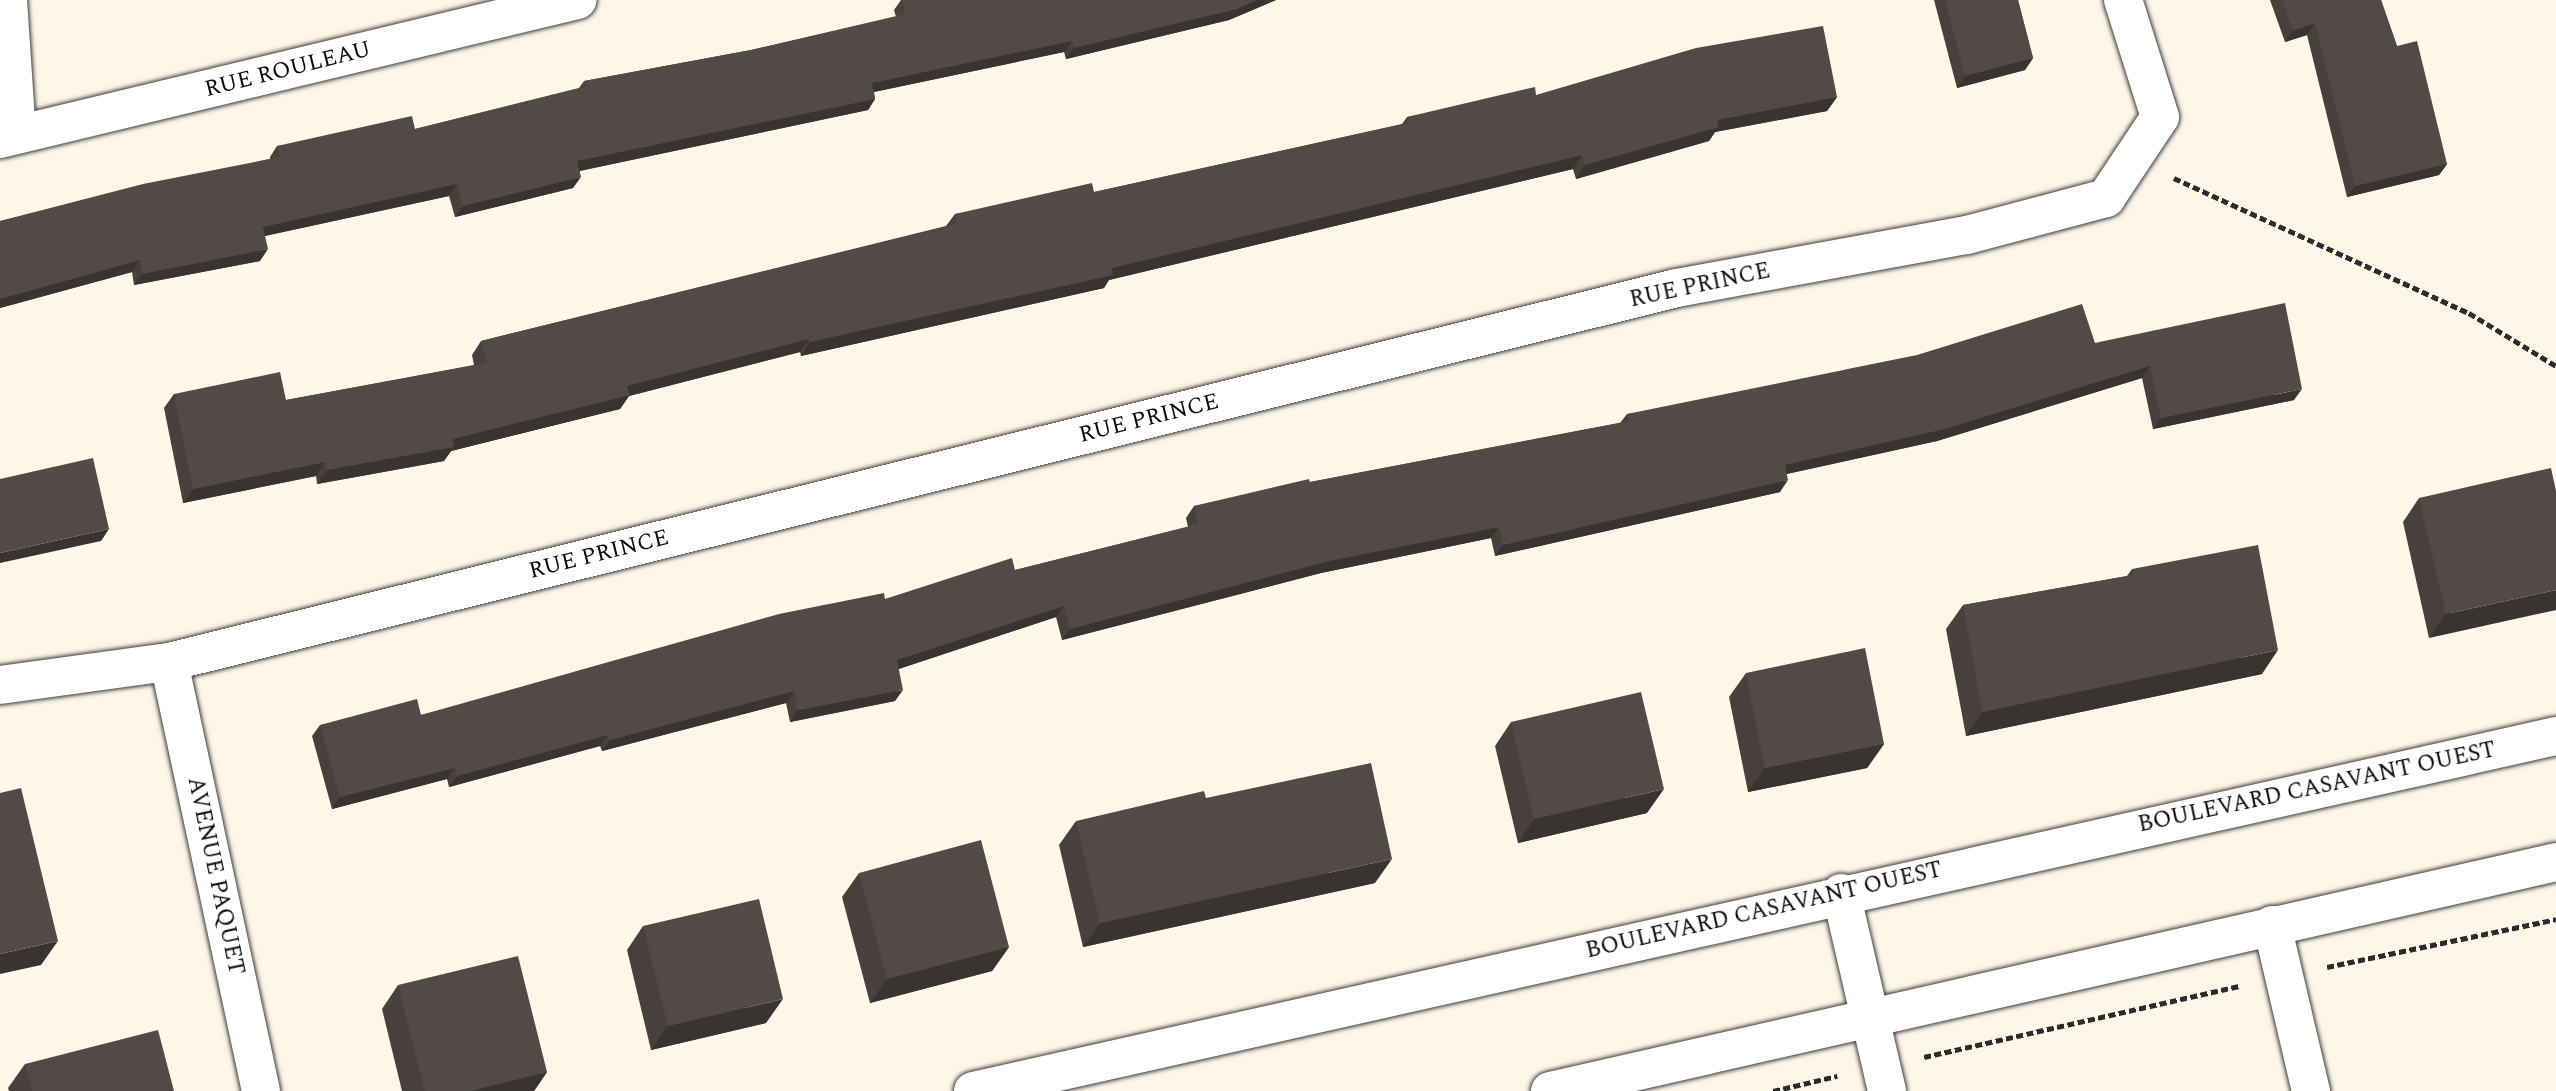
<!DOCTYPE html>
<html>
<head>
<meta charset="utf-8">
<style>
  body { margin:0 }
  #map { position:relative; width:2556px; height:1091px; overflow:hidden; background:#fef7e8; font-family:Spectral,serif }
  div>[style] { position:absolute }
  .path>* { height:4.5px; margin-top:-2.25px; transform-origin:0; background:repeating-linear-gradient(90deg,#2c2c2c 0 7px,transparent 0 10.5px) }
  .roads { filter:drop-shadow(0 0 2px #3d3d3d) drop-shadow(0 0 2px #3d3d3d) }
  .minor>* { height:38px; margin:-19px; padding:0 19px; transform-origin:19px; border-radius:19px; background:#fff }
  .wall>* { inset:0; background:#47403d }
  .shaded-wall>* { inset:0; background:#393432 }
  .building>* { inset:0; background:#524a47 }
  span { translate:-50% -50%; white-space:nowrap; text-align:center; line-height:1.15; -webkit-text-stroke:7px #fff; paint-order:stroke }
  .street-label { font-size:23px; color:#0a0a0a }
</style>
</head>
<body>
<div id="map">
  <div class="path">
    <i style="left:2174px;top:178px;width:324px;rotate:24.6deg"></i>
    <i style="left:2469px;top:313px;width:102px;rotate:31.3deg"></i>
    <i style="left:2327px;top:967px;width:234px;rotate:-11.8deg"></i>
    <i style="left:1924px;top:1057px;width:324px;rotate:-12.7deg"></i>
    <i style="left:1773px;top:1091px;width:66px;rotate:-13.2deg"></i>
  </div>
  <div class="roads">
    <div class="minor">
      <i style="left:8px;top:0;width:135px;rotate:86.2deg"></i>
      <i style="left:0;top:139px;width:594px;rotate:-13.54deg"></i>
      <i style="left:169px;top:662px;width:439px;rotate:77.9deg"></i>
      <i style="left:0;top:685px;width:171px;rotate:-7.8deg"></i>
      <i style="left:169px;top:662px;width:1554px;rotate:-13.93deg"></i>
      <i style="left:1677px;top:288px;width:295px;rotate:-10.4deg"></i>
      <i style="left:1967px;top:235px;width:144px;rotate:-14.9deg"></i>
      <i style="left:2106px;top:198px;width:97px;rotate:-56.3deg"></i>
      <i style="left:2160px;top:117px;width:123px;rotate:-107.5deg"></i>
      <i style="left:1841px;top:893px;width:203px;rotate:76.9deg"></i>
      <i style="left:2272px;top:925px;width:171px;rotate:76.8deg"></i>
      <i style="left:973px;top:1091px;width:1622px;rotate:-12.64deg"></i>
      <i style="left:1550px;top:1091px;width:1032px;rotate:-12.82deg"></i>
    </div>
  </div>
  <div class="wall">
    <i style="clip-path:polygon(901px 0,1276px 0,1229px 20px,1066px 59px,1064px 52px,874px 92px,875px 99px,868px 110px,580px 171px,573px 188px,455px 217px,449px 196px,265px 236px,260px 261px,134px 285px,132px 272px,0 308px,0 221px,270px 159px,270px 157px,277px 146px,415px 129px,579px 88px,584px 81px,751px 50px,896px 17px,894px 10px)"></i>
    <i style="clip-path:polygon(1934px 0,2018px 0,2033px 58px,2025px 70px,1957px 88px)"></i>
    <i style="clip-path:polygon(2270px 0,2381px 0,2397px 46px,2447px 164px,2439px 175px,2347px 197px,2307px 35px,2285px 42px)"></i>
    <i style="clip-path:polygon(1536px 95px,1837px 97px,1827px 111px,1715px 132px,1709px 141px,1576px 179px,1573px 169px,1109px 280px,1104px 288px,801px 356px,800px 352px,629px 396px,620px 409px,451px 451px,444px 461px,317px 484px,316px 476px,183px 503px,164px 408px,174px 394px,286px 400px,474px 365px,472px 355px,481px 341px,946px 226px,955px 214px,1094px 192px,1402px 124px,1407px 117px)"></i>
    <i style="clip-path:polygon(2095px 343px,2294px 400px,2153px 429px,2142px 378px,1937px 441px,1787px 474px,1780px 492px,1495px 556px,1491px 538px,1321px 573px,1062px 640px,1056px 617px,899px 669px,895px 701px,790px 722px,786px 703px,602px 751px,600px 746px,449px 787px,447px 779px,332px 809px,312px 736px,320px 725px,421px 715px,885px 599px,1015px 570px,1188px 527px,1186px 518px,1194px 506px,1310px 482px,1620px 423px,1627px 414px)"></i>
    <i style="clip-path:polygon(2556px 491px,2429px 638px,2403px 522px,2419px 498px)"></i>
    <i style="clip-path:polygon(2132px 569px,2262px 674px,1966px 736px,1946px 629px,1963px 605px,2127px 576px)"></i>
    <i style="clip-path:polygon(1746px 673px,1884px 744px,1867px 768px,1748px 792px,1729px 697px)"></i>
    <i style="clip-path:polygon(1511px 722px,1647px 813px,1518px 843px,1495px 746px)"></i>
    <i style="clip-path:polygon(1076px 821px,1375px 883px,1083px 947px,1059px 845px)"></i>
    <i style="clip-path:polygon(859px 873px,1009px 947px,992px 971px,870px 1003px,842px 897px)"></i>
    <i style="clip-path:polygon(643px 926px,766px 1023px,651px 1050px,627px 950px)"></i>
    <i style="clip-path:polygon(398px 985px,547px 1072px,534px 1091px,402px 1091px,382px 1009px)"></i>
    <i style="clip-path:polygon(25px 1064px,174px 1091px,9px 1091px,8px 1088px)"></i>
  </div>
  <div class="shaded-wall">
    <i style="clip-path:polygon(1257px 0,1276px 0,1229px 20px,1066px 59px,1074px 48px)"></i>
    <i style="clip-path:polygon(2315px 23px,2307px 35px,2285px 42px,2293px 31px)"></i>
    <i style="clip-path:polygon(1072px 41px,1064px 52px,864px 94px,872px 83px)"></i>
    <i style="clip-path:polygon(2033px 58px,2025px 70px,1957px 88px,1965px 76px)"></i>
    <i style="clip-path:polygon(1837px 97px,1827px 111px,1715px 132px,1709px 141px,1576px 179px,1585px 165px,1717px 120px)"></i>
    <i style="clip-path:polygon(875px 99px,868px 110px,569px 173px,577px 161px)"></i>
    <i style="clip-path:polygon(1582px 155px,1573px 169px,1109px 280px,1104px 288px,801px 356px,810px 342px,1112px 268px)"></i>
    <i style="clip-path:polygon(2447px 164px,2439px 175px,2347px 197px,2355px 186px)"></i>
    <i style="clip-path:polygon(581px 177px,573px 188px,455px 217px,463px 206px)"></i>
    <i style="clip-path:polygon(457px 184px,449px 196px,255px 238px,263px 227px)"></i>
    <i style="clip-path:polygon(268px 249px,260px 261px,134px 285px,142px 274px)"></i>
    <i style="clip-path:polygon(140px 260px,132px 272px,0 308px,0 299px)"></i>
    <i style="clip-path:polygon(809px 339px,800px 352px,629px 396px,620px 409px,451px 451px,444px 461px,317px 484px,327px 470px,453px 439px,627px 386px)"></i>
    <i style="clip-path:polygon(2150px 366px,2142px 378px,1937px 441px,1777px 476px,1785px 465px)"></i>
    <i style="clip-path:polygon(2302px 389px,2294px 400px,2153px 429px,2161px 418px)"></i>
    <i style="clip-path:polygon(325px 462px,316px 476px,183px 503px,193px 489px)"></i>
    <i style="clip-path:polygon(1788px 480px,1780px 492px,1495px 556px,1503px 545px)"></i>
    <i style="clip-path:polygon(1499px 527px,1491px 538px,1321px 573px,1062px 640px,1070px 629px,1329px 561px)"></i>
    <i style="clip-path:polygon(109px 529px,101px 541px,0 563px,0 553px)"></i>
    <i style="clip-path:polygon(2556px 590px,2556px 610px,2429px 638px,2446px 614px)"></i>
    <i style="clip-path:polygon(1064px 606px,1056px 617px,889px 672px,897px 660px)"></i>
    <i style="clip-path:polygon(2278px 650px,2262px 674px,1966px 736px,1982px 712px)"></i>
    <i style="clip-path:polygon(903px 690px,895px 701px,790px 722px,798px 710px)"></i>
    <i style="clip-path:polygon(794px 691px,786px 703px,602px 751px,610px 740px)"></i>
    <i style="clip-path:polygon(608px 735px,600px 746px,449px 787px,457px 776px)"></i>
    <i style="clip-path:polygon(1884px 744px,1867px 768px,1748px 792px,1765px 768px)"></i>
    <i style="clip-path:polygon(455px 768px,447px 779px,332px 809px,340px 797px)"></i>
    <i style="clip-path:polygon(1664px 789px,1647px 813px,1518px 843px,1534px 819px)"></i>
    <i style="clip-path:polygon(1392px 859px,1375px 883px,1083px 947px,1100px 923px)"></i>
    <i style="clip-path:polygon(58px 941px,41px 965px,0 974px,0 954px)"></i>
    <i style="clip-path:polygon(1009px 947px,992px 971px,870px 1003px,887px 979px)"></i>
    <i style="clip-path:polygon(783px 999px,766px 1023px,651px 1050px,668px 1026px)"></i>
    <i style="clip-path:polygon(547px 1072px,534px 1091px,470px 1091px)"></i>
  </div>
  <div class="building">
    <i style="clip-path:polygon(902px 0,1257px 0,1237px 9px,1074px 48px,1072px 41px,872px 83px,875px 99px,577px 161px,581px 177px,463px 206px,457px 184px,263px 227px,268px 249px,142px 274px,140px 260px,0 299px,0 221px,143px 184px,280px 157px,277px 146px,412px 116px,415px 129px,585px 87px,584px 81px,751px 50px,905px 14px)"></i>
    <i style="clip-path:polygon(1945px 0,2018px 0,2033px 58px,1965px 76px)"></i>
    <i style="clip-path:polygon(2282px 0,2381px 0,2397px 46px,2417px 41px,2447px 164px,2355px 186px,2315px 23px,2293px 31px)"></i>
    <i style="clip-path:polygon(1823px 26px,1837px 97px,1717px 120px,1719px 127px,1585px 165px,1582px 155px,1112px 268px,1113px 275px,810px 342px,809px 339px,627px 386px,630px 395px,453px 439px,454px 447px,327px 470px,325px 462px,193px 489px,174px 394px,280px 372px,286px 400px,487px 363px,481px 341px,957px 224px,955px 214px,1092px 183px,1094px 192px,1408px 123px,1407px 117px,1535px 87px,1536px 95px,1696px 48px)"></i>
    <i style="clip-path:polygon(2285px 303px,2302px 389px,2161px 418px,2150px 366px,1945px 429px,1785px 465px,1788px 480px,1503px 545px,1499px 527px,1329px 561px,1070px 629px,1064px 606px,897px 660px,903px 690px,798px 710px,794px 691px,610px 740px,608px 735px,457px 776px,455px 768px,340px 797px,320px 725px,417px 699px,421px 715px,779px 614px,884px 593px,885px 599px,1012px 558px,1015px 570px,1198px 524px,1194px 506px,1309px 479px,1310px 482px,1629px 421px,1627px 414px,1917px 355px,2082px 304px,2095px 343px)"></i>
    <i style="clip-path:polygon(93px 458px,109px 529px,0 553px,0 479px)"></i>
    <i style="clip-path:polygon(2551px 468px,2556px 491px,2556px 590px,2446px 614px,2419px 498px)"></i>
    <i style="clip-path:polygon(2258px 545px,2278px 650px,1982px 712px,1963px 605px,2133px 575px,2132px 569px)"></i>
    <i style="clip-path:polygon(1865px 648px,1884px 744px,1765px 768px,1746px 673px)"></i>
    <i style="clip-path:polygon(1641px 692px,1664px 789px,1534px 819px,1511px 722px)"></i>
    <i style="clip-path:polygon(1371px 763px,1392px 859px,1100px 923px,1076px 821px,1204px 791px,1206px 798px)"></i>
    <i style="clip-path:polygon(21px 788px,58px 941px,0 954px,0 793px)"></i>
    <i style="clip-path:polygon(981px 840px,1009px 947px,887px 979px,859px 873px)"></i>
    <i style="clip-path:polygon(759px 899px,783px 999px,668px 1026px,643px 926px)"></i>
    <i style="clip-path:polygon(518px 956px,547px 1072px,470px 1091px,425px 1091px,398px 985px)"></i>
    <i style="clip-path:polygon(158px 1030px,174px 1091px,32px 1091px,25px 1064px)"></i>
  </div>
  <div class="street-label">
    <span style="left:288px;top:70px;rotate:-14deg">RUE ROULEAU</span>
    <span style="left:1700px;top:286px;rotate:-12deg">RUE PRINCE</span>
    <span style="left:1149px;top:419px;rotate:-14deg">RUE PRINCE</span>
    <span style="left:599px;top:555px;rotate:-14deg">RUE PRINCE</span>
    <span style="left:2317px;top:788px;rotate:-12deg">BOULEVARD CASAVANT OUEST</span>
    <span style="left:215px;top:876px;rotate:78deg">AVENUE PAQUET</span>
    <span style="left:1764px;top:911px;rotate:-13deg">BOULEVARD CASAVANT OUEST</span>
  </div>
</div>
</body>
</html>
